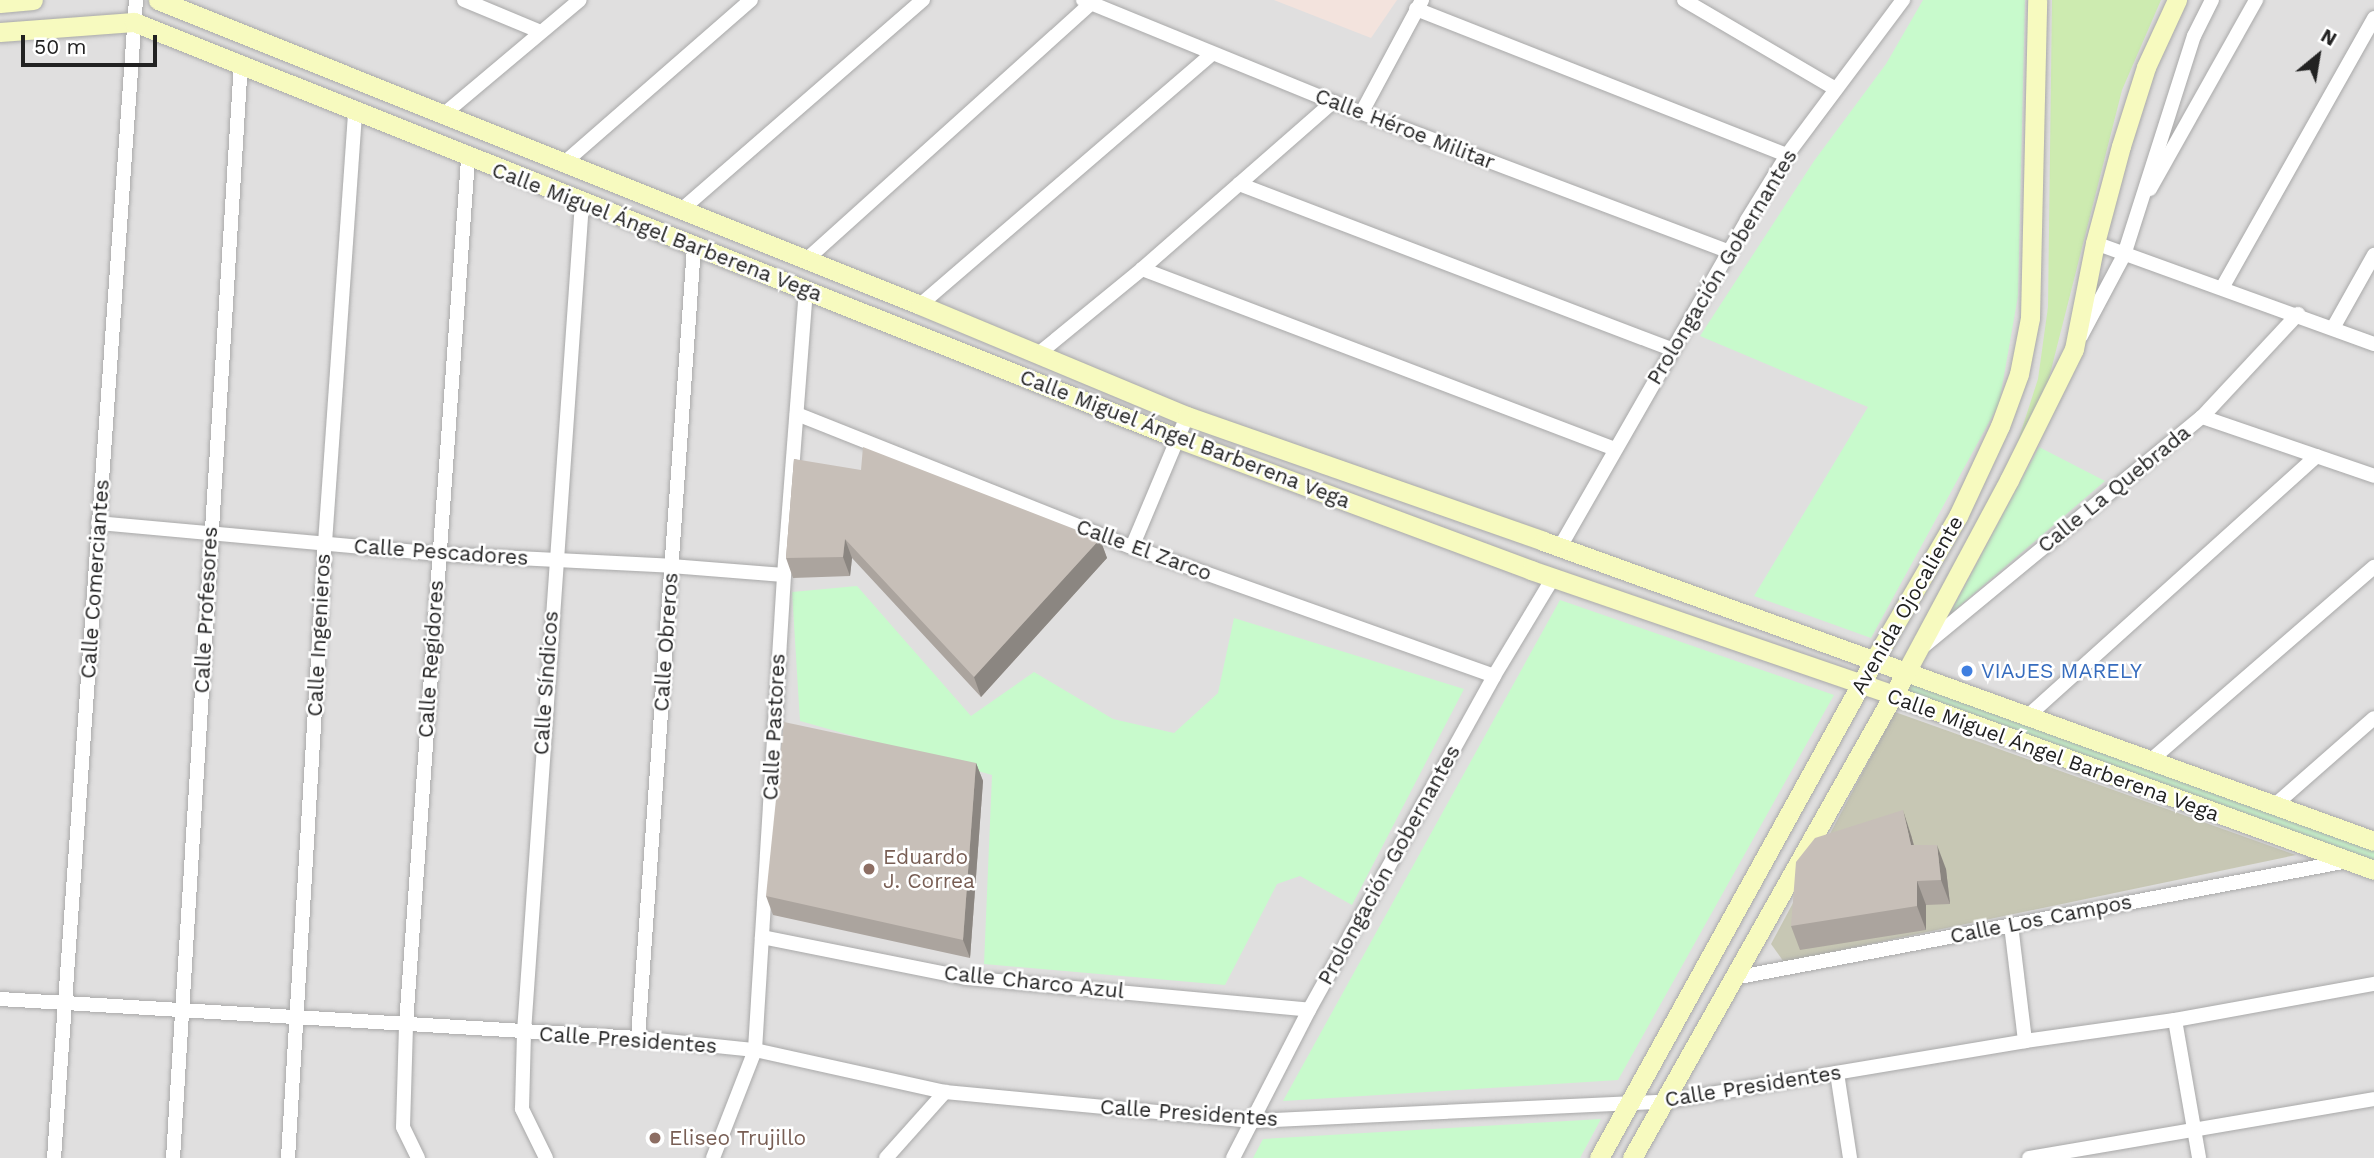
<!DOCTYPE html>
<html>
<head>
<meta charset="utf-8">
<style>
  body { margin:0 }
  #map { position:relative; width:2374px; height:1158px; overflow:hidden; background:#f2efe9; font-family:"Work Sans",sans-serif }
  div>[style] { position:absolute }
  .residential>* { inset:0; background:#e0dfdf }
  .military>* { inset:0; background:#f3e3dd }
  .construction>* { inset:0; background:#c7c7b4 }
  .grass>* { inset:0; background:#cdebb0 }
  .park>* { inset:0; background:#c8facc }
  .roads { filter:drop-shadow(0 0 2px #a9a9a9) drop-shadow(0 0 2px #a9a9a9) }
  .street>* { height:14px; margin:-7px; padding:0 7px; transform-origin:7px; border-radius:7px; background:#fff }
  .secondary>* { height:19px; margin:-9.5px; padding:0 9.5px; transform-origin:9.5px; border-radius:9.5px; background:#f7fabf }
  .wall>* { inset:0; background:#aba49e }
  .shaded-wall>* { inset:0; background:#8b8681 }
  .building>* { inset:0; background:#c7bfb8 }
  .dots>* { width:19px; height:19px; translate:-50% -50%; box-sizing:border-box; border:4px solid #fff; border-radius:50% }
  span { translate:-50% -50%; white-space:nowrap; text-align:center; line-height:1.15; -webkit-text-stroke:5px #fff; paint-order:stroke }
  .street-label { font-size:21px; color:#222 }
  .shop-label { font-size:21px; color:#366cbe }
  .left { translate:0 -50%; text-align:left }
  .education-label { font-size:21px; color:#785e54 }
  .north { position:absolute; left:2283px; top:21px; width:70px; height:70px; -webkit-text-stroke:5px #fff; paint-order:stroke; rotate:30deg; font-size:19px; font-weight:700; line-height:28px; text-align:center; color:#222 }
  .north::after { content:''; display:block; margin:auto; width:24px; height:32px; background:#222; clip-path:polygon(50% 0,100% 100%,50% 72%,0 100%) }
  .scale { position:absolute; left:21px; top:35px; width:136px; height:32px; box-sizing:border-box; border:4px solid #222; border-top:0; padding-left:9px; font-size:21px; line-height:24px; white-space:nowrap; color:#222; -webkit-text-stroke:5px #fff; paint-order:stroke }
</style>
</head>
<body>
<div id="map">
  <div class="residential">
    <i style="clip-path:polygon(0 0,2374px 0,2374px 1158px,0 1158px)"></i>
  </div>
  <div class="military">
    <i style="clip-path:polygon(1274px 0,1397px 0,1371px 38px)"></i>
  </div>
  <div class="construction">
    <i style="clip-path:polygon(1895px 712px,2296px 855px,1784px 962px,1771px 944px)"></i>
  </div>
  <div class="grass">
    <i style="clip-path:polygon(2052px 0,2161px 0,2122px 90px,2049px 378px,2018px 441px,2038px 379px,2048px 307px)"></i>
  </div>
  <div class="park">
    <i style="clip-path:polygon(1923px 0,2025px 0,2018px 296px,1999px 404px,1871px 638px,1754px 596px,1868px 407px,1700px 336px,1814px 161px,1886px 64px)"></i>
    <i style="clip-path:polygon(2039px 447px,2105px 481px,1950px 614px)"></i>
    <i style="clip-path:polygon(857px 586px,971px 716px,1034px 672px,1113px 719px,1174px 733px,1218px 693px,1234px 618px,1464px 689px,1352px 905px,1300px 876px,1277px 884px,1225px 985px,984px 964px,992px 775px,800px 721px,792px 592px)"></i>
    <i style="clip-path:polygon(1560px 600px,1834px 695px,1618px 1080px,1283px 1101px)"></i>
    <i style="clip-path:polygon(1909px 682px,2374px 851px,2374px 862px,1906px 694px)"></i>
    <i style="clip-path:polygon(1601px 1119px,1580px 1158px,1253px 1158px,1263px 1139px)"></i>
  </div>
  <div class="roads">
    <div class="street">
      <i style="left:464px;top:0;width:83px;rotate:22.6deg"></i>
      <i style="left:1083px;top:0;width:270px;rotate:22.2deg"></i>
      <i style="left:1333px;top:102px;width:423px;rotate:20.7deg"></i>
      <i style="left:1684px;top:0;width:176px;rotate:30.4deg"></i>
      <i style="left:1416px;top:9px;width:399px;rotate:21.5deg"></i>
      <i style="left:1362px;top:112px;width:127px;rotate:-61.8deg"></i>
      <i style="left:444px;top:114px;width:177px;rotate:-40deg"></i>
      <i style="left:564px;top:163px;width:248px;rotate:-41.1deg"></i>
      <i style="left:1239px;top:184px;width:462px;rotate:20.9deg"></i>
      <i style="left:2150px;top:189px;width:217px;rotate:-60.7deg"></i>
      <i style="left:680px;top:211px;width:322px;rotate:-41deg"></i>
      <i style="left:2095px;top:243px;width:297px;rotate:19.9deg"></i>
      <i style="left:806px;top:260px;width:384px;rotate:-42deg"></i>
      <i style="left:1142px;top:269px;width:506px;rotate:20.83deg"></i>
      <i style="left:2222px;top:288px;width:310px;rotate:-60.6deg"></i>
      <i style="left:920px;top:305px;width:385px;rotate:-40.7deg"></i>
      <i style="left:2333px;top:328px;width:84px;rotate:-60.7deg"></i>
      <i style="left:2081px;top:336px;width:92px;rotate:-62deg"></i>
      <i style="left:2124px;top:255px;width:230px;rotate:-72.3deg"></i>
      <i style="left:2194px;top:36px;width:40px;rotate:-63.4deg"></i>
      <i style="left:1037px;top:355px;width:136px;rotate:-39.3deg"></i>
      <i style="left:1142px;top:269px;width:254px;rotate:-41.2deg"></i>
      <i style="left:797px;top:414px;width:360px;rotate:21.7deg"></i>
      <i style="left:1132px;top:547px;width:384px;rotate:19.6deg"></i>
      <i style="left:2202px;top:417px;width:182px;rotate:18.9deg"></i>
      <i style="left:98px;top:523px;width:341px;rotate:5.2deg"></i>
      <i style="left:438px;top:554px;width:233px;rotate:2.9deg"></i>
      <i style="left:671px;top:566px;width:113px;rotate:4.6deg"></i>
      <i style="left:1132px;top:547px;width:142px;rotate:-67.2deg"></i>
      <i style="left:1560px;top:547px;width:377px;rotate:-60.2deg"></i>
      <i style="left:1747px;top:220px;width:76px;rotate:-58.4deg"></i>
      <i style="left:1787px;top:155px;width:194px;rotate:-53.2deg"></i>
      <i style="left:1925px;top:645px;width:359px;rotate:-39.5deg"></i>
      <i style="left:2202px;top:417px;width:141px;rotate:-47deg"></i>
      <i style="left:2029px;top:715px;width:387px;rotate:-42deg"></i>
      <i style="left:2151px;top:760px;width:295px;rotate:-40.9deg"></i>
      <i style="left:2276px;top:804px;width:130px;rotate:-41.3deg"></i>
      <i style="left:2011px;top:925px;width:117px;rotate:83.1deg"></i>
      <i style="left:762px;top:937px;width:209px;rotate:11.3deg"></i>
      <i style="left:967px;top:978px;width:343px;rotate:5.3deg"></i>
      <i style="left:1734px;top:978px;width:625px;rotate:-10.79deg"></i>
      <i style="left:0;top:999px;width:639px;rotate:3.5deg"></i>
      <i style="left:638px;top:1038px;width:118px;rotate:5.9deg"></i>
      <i style="left:755px;top:1050px;width:195px;rotate:12.5deg"></i>
      <i style="left:945px;top:1092px;width:309px;rotate:5.4deg"></i>
      <i style="left:1253px;top:1121px;width:409px;rotate:-2.7deg"></i>
      <i style="left:1662px;top:1102px;width:368px;rotate:-9.5deg"></i>
      <i style="left:2025px;top:1041px;width:151px;rotate:-8deg"></i>
      <i style="left:2175px;top:1020px;width:202px;rotate:-10.3deg"></i>
      <i style="left:2175px;top:1020px;width:140px;rotate:80.1deg"></i>
      <i style="left:638px;top:1038px;width:793px;rotate:-85.95deg"></i>
      <i style="left:1837px;top:1073px;width:86px;rotate:81.3deg"></i>
      <i style="left:54px;top:1158px;width:1161px;rotate:-85.95deg"></i>
      <i style="left:173px;top:1158px;width:1097px;rotate:-86.45deg"></i>
      <i style="left:288px;top:1158px;width:616px;rotate:-86.56deg"></i>
      <i style="left:325px;top:543px;width:432px;rotate:-86deg"></i>
      <i style="left:418px;top:1158px;width:34px;rotate:-116deg"></i>
      <i style="left:403px;top:1127px;width:103px;rotate:-88.3deg"></i>
      <i style="left:406px;top:1024px;width:868px;rotate:-85.9deg"></i>
      <i style="left:546px;top:1158px;width:55px;rotate:-116.1deg"></i>
      <i style="left:522px;top:1109px;width:77px;rotate:-88.5deg"></i>
      <i style="left:524px;top:1032px;width:832px;rotate:-86deg"></i>
      <i style="left:713px;top:1158px;width:116px;rotate:-68.7deg"></i>
      <i style="left:755px;top:1050px;width:476px;rotate:-86.5deg"></i>
      <i style="left:784px;top:575px;width:286px;rotate:-85.6deg"></i>
      <i style="left:886px;top:1158px;width:89px;rotate:-48.2deg"></i>
      <i style="left:1233px;top:1158px;width:166px;rotate:-62.8deg"></i>
      <i style="left:1309px;top:1010px;width:382px;rotate:-61deg"></i>
      <i style="left:1494px;top:676px;width:114px;rotate:-59deg"></i>
      <i style="left:2029px;top:1158px;width:350px;rotate:-9.7deg"></i>
    </div>
    <div class="secondary">
      <i style="left:158px;top:0;width:821px;rotate:21.81deg"></i>
      <i style="left:920px;top:305px;width:289px;rotate:22.6deg"></i>
      <i style="left:1187px;top:416px;width:377px;rotate:19.3deg"></i>
      <i style="left:1543px;top:541px;width:883px;rotate:19.85deg"></i>
      <i style="left:0;top:3px;width:33px;rotate:-5deg"></i>
      <i style="left:0;top:32px;width:134px;rotate:-4.3deg"></i>
      <i style="left:134px;top:22px;width:1125px;rotate:21.75deg"></i>
      <i style="left:1179px;top:439px;width:376px;rotate:20.4deg"></i>
      <i style="left:1531px;top:570px;width:383px;rotate:19deg"></i>
      <i style="left:1893px;top:695px;width:512px;rotate:19.99deg"></i>
      <i style="left:1599px;top:1158px;width:567px;rotate:-61.08deg"></i>
      <i style="left:1873px;top:662px;width:169px;rotate:-59.8deg"></i>
      <i style="left:1958px;top:516px;width:99px;rotate:-65deg"></i>
      <i style="left:2000px;top:426px;width:55px;rotate:-69.9deg"></i>
      <i style="left:2019px;top:374px;width:57px;rotate:-78.9deg"></i>
      <i style="left:2030px;top:318px;width:318px;rotate:-88.7deg"></i>
      <i style="left:1632px;top:1158px;width:556px;rotate:-60.57deg"></i>
      <i style="left:1905px;top:674px;width:220px;rotate:-61.8deg"></i>
      <i style="left:2009px;top:480px;width:146px;rotate:-63.6deg"></i>
      <i style="left:2074px;top:349px;width:108px;rotate:-78.8deg"></i>
      <i style="left:2095px;top:243px;width:100px;rotate:-75deg"></i>
      <i style="left:2121px;top:146px;width:83px;rotate:-72.4deg"></i>
      <i style="left:2146px;top:67px;width:74px;rotate:-65.2deg"></i>
    </div>
  </div>
  <div class="wall">
    <i style="clip-path:polygon(794px 459px,1100px 539px,1107px 558px,981px 697px,852px 558px,850px 576px,793px 578px,786px 558px)"></i>
    <i style="clip-path:polygon(976px 763px,983px 781px,970px 958px,773px 915px,766px 896px)"></i>
    <i style="clip-path:polygon(1911px 835px,1914px 845px,1946px 869px,1950px 904px,1926px 905px,1926px 930px,1800px 950px,1791px 926px)"></i>
  </div>
  <div class="shaded-wall">
    <i style="clip-path:polygon(845px 539px,852px 558px,850px 576px,843px 557px)"></i>
    <i style="clip-path:polygon(1100px 539px,1107px 558px,981px 697px,974px 677px)"></i>
    <i style="clip-path:polygon(976px 763px,983px 781px,970px 958px,963px 940px)"></i>
    <i style="clip-path:polygon(1903px 810px,1911px 835px,1920px 869px,1911px 845px)"></i>
    <i style="clip-path:polygon(1937px 845px,1946px 869px,1950px 904px,1941px 880px)"></i>
    <i style="clip-path:polygon(1917px 881px,1926px 905px,1926px 930px,1917px 906px)"></i>
  </div>
  <div class="building">
    <i style="clip-path:polygon(863px 447px,1100px 539px,974px 677px,845px 539px,843px 557px,786px 558px,794px 459px,861px 470px)"></i>
    <i style="clip-path:polygon(784px 722px,976px 763px,963px 940px,766px 896px)"></i>
    <i style="clip-path:polygon(1903px 810px,1911px 845px,1937px 845px,1941px 880px,1917px 881px,1917px 906px,1791px 926px,1796px 862px,1815px 838px)"></i>
  </div>
  <div class="dots">
    <i style="left:1967px;top:671px;background:#3f7fe0"></i>
    <i style="left:869px;top:869px;background:#8d6e63"></i>
    <i style="left:655px;top:1138px;background:#8d6e63"></i>
  </div>
  <div class="street-label">
    <span style="left:1405px;top:129px;rotate:21deg">Calle Héroe Militar</span>
    <span style="left:657px;top:232px;rotate:21deg">Calle Miguel Ángel Barberena Vega</span>
    <span style="left:1722px;top:267px;rotate:-59deg">Prolongación Gobernantes</span>
    <span style="left:1185px;top:439px;rotate:21deg">Calle Miguel Ángel Barberena Vega</span>
    <span style="left:2114px;top:489px;rotate:-39deg">Calle La Quebrada</span>
    <span style="left:1144px;top:550px;rotate:20deg">Calle El Zarco</span>
    <span style="left:441px;top:552px;rotate:4deg">Calle Pescadores</span>
    <span style="left:95px;top:579px;rotate:-86deg">Calle Comerciantes</span>
    <span style="left:1907px;top:605px;rotate:-60deg">Avenida Ojocaliente</span>
    <span style="left:206px;top:610px;rotate:-87deg">Calle Profesores</span>
    <span style="left:319px;top:635px;rotate:-87deg">Calle Ingenieros</span>
    <span style="left:666px;top:642px;rotate:-86deg">Calle Obreros</span>
    <span style="left:431px;top:659px;rotate:-86deg">Calle Regidores</span>
    <span style="left:546px;top:683px;rotate:-86deg">Calle Síndicos</span>
    <span style="left:774px;top:727px;rotate:-87deg">Calle Pastores</span>
    <span style="left:2053px;top:755px;rotate:20deg">Calle Miguel Ángel Barberena Vega</span>
    <span style="left:1389px;top:865px;rotate:-61deg">Prolongación Gobernantes</span>
    <span style="left:2041px;top:919px;rotate:-11deg">Calle Los Campos</span>
    <span style="left:1034px;top:982px;rotate:6deg">Calle Charco Azul</span>
    <span style="left:628px;top:1040px;rotate:4deg">Calle Presidentes</span>
    <span style="left:1753px;top:1086px;rotate:-9deg">Calle Presidentes</span>
    <span style="left:1189px;top:1113px;rotate:4deg">Calle Presidentes</span>
  </div>
  <div class="shop-label">
    <span class="left" style="left:1981px;top:671px">VIAJES MARELY</span>
  </div>
  <div class="education-label">
    <span class="left" style="left:883px;top:869px">Eduardo<br>J. Correa</span>
    <span class="left" style="left:669px;top:1138px">Eliseo Trujillo</span>
  </div>
  <div class="north">N</div>
  <div class="scale">50 m</div>
</div>
</body>
</html>
